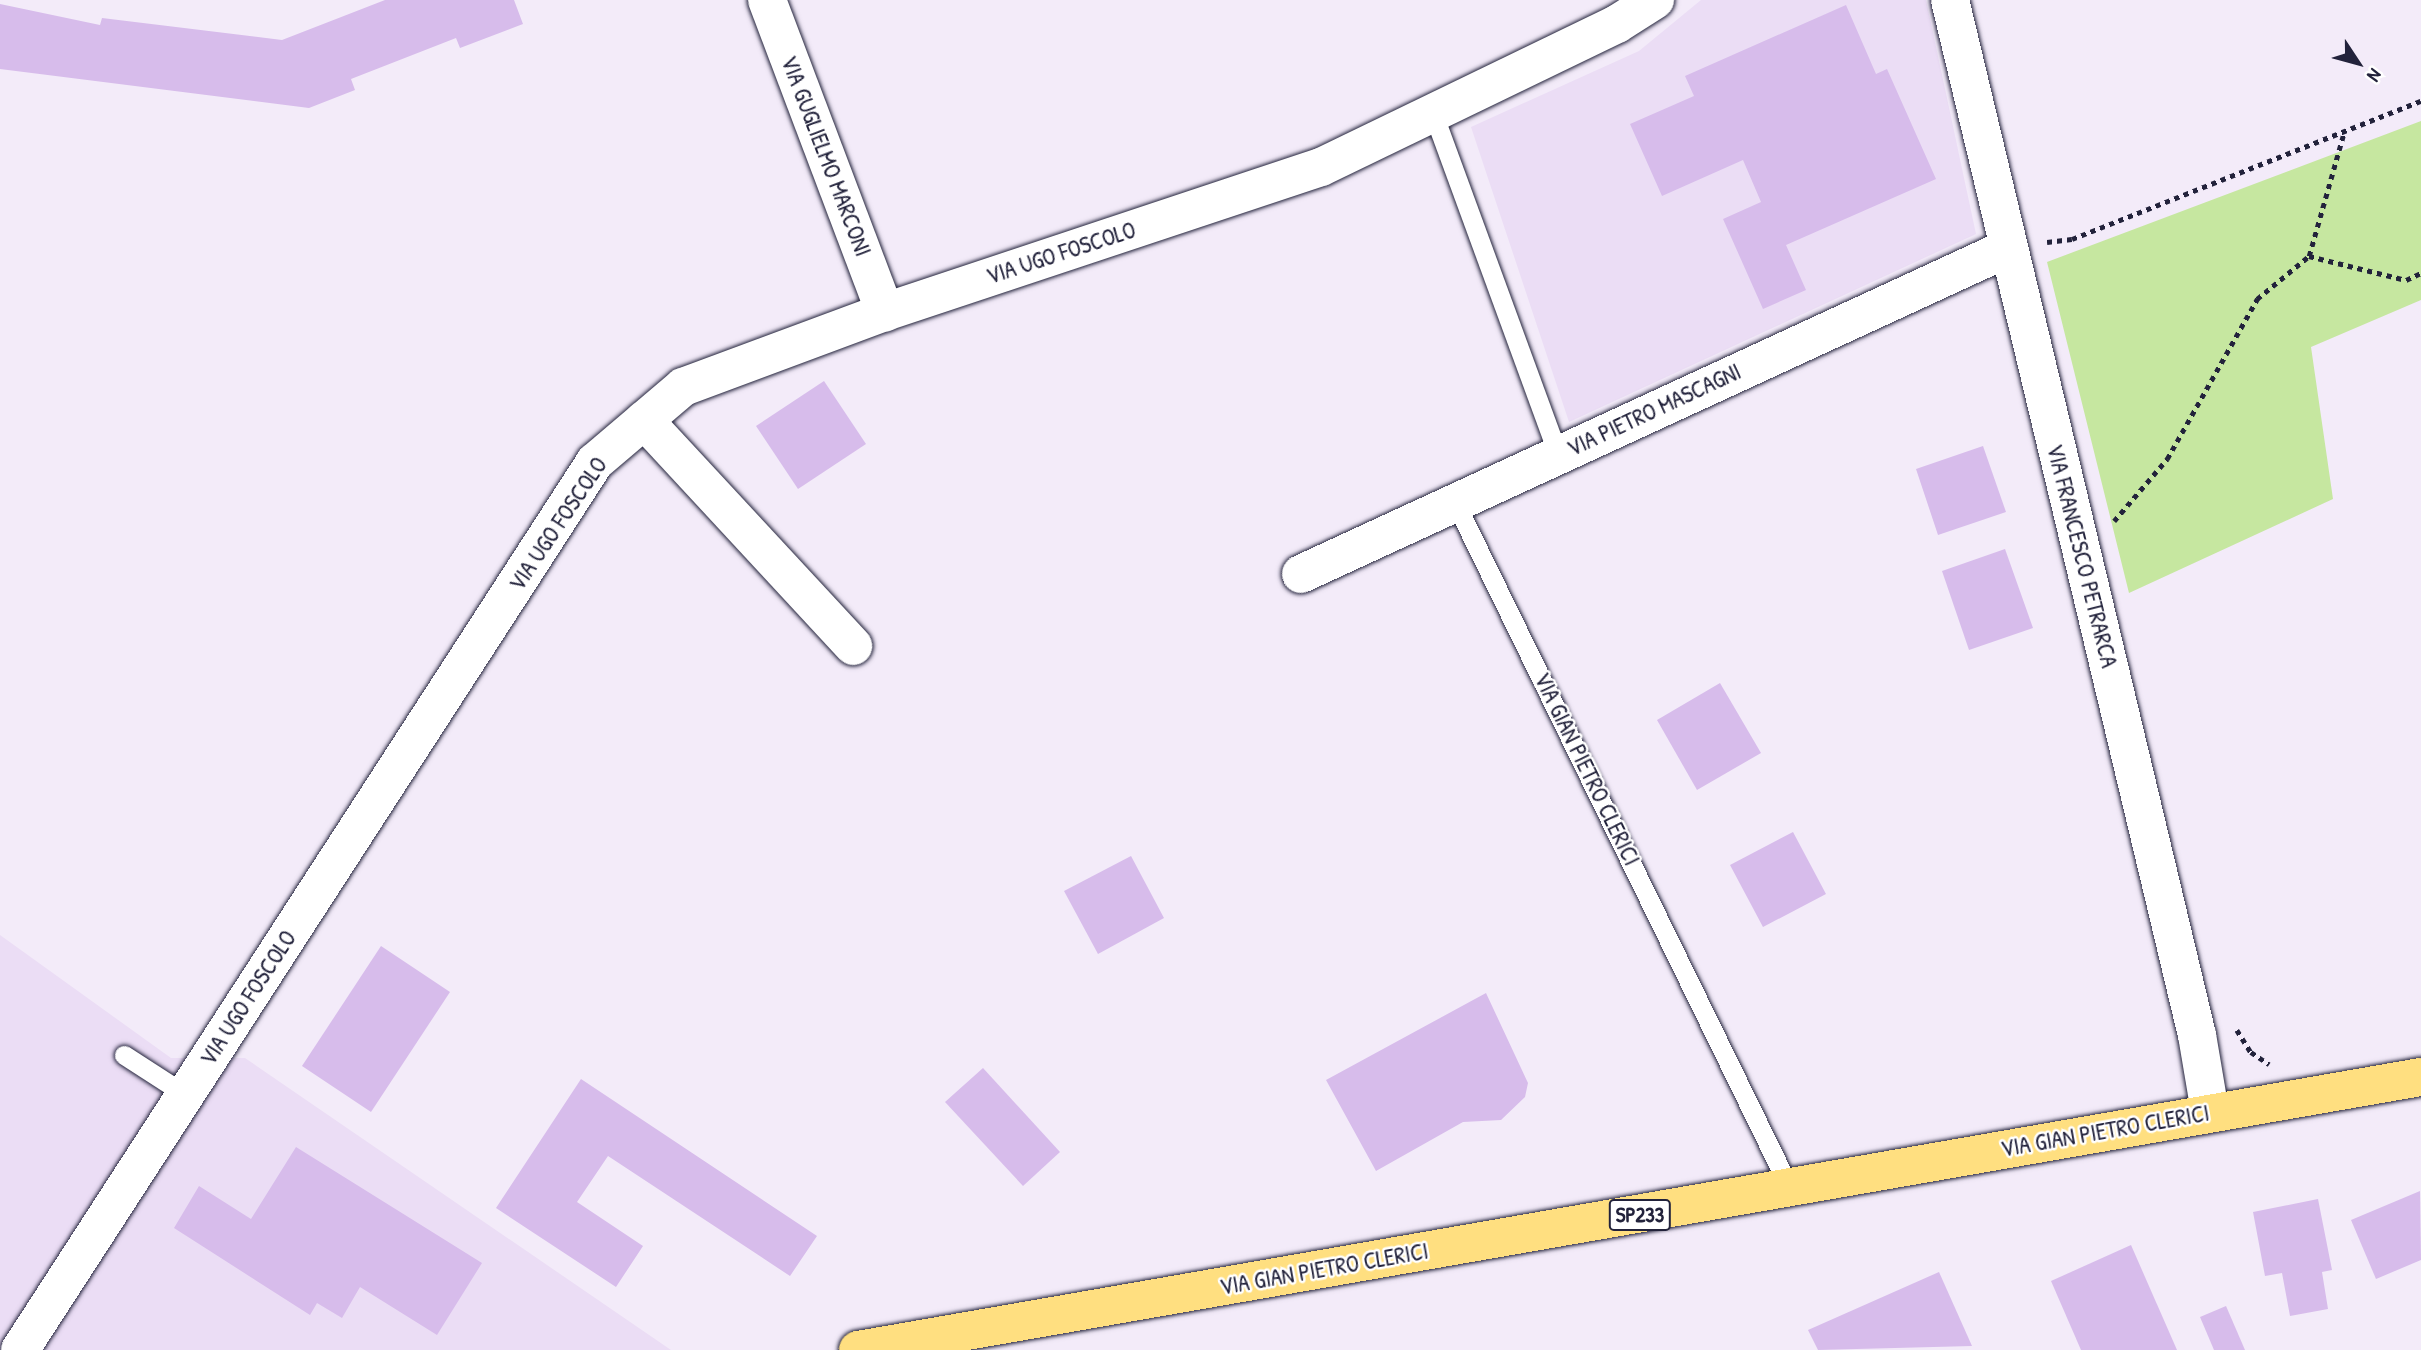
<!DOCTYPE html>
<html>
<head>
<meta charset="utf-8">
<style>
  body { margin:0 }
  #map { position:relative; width:2421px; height:1350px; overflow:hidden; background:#f3ebf9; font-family:"Patrick Hand",sans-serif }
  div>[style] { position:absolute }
  .built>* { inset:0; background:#ebddf5 }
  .green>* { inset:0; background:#c6e7a0 }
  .building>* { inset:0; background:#d7bceb }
  .path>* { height:4.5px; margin-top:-2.25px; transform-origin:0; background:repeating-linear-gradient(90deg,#22223b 0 5px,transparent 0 10px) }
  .roads { filter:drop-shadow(0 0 2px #22223b) drop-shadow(0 0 2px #22223b) }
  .lane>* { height:19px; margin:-9.5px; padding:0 9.5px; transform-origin:9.5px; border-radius:9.5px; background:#fff }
  .street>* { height:38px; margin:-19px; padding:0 19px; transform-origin:19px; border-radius:19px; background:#fff }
  .primary>* { height:38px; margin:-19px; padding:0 19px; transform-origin:19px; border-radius:19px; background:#ffdf80 }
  span { translate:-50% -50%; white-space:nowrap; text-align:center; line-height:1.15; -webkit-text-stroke:5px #fff; paint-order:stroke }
  .shield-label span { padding:2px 5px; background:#fff; border:2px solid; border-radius:5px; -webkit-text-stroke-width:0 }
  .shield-label { font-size:21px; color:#22223b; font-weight:700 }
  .street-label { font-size:23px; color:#22223b }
  .north { position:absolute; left:2323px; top:28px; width:70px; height:70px; -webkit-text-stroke:5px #fff; paint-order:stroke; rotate:126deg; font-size:19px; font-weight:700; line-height:28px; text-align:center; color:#22223b }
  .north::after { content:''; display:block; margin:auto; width:24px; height:32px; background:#22223b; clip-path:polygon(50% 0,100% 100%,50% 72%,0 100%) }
</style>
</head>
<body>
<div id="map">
  <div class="built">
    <i style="clip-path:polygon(1701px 0,1926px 0,1976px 234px,1569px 422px,1471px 127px,1639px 51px)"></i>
    <i style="clip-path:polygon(0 935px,171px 1058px,245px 1058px,671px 1350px,0 1350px)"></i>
  </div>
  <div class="green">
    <i style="clip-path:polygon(2421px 121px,2421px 300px,2311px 347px,2333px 499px,2129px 593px,2047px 262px)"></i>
  </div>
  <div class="building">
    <i style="clip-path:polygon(385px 0,514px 0,523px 24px,460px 48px,456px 38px,351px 79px,355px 90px,309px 108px,0 69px,0 4px,100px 25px,102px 18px,282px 40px)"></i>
    <i style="clip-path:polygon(1846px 5px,1876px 74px,1887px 69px,1936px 179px,1786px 245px,1806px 290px,1763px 309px,1723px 219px,1761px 202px,1743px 160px,1662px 196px,1630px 124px,1694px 96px,1685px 76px)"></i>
    <i style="clip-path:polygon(824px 381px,866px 444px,798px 489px,756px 426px)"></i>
    <i style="clip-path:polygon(1983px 446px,2006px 512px,1938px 535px,1916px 469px)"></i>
    <i style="clip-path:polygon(2005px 549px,2033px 628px,1969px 650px,1942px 571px)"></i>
    <i style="clip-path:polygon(1720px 683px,1761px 753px,1697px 790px,1657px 720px)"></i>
    <i style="clip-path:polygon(1793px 832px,1826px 894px,1763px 927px,1730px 865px)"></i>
    <i style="clip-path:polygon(1131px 856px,1164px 918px,1098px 954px,1064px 891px)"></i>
    <i style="clip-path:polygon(381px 946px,450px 992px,371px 1112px,302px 1066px)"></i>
    <i style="clip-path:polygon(1486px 993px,1528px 1083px,1525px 1097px,1501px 1120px,1463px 1122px,1376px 1171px,1326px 1080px)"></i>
    <i style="clip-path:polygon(983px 1068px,1060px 1152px,1023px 1186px,945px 1102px)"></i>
    <i style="clip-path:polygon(581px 1079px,817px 1236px,790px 1276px,608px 1156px,577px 1202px,643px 1246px,616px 1287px,496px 1208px)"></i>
    <i style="clip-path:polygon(296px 1147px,482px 1263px,437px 1335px,360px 1287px,342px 1318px,317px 1303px,310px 1315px,174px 1228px,199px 1186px,251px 1219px)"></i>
    <i style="clip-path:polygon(2420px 1191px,2421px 1260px,2376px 1279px,2351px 1220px)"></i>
    <i style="clip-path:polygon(2318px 1199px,2332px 1270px,2322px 1272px,2328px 1309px,2290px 1316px,2282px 1273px,2265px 1276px,2253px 1212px)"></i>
    <i style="clip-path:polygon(2131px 1245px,2177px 1350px,2081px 1350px,2051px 1281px)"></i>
    <i style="clip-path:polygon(1939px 1272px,1972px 1346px,1818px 1350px,1808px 1330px)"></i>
    <i style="clip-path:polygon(2226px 1306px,2245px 1350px,2214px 1350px,2200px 1317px)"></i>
  </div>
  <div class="path">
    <i style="left:2047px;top:242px;width:25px;rotate:-7deg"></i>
    <i style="left:2072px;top:239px;width:375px;rotate:-21.6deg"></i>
    <i style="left:2309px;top:256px;width:129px;rotate:-74.2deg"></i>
    <i style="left:2114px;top:521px;width:82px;rotate:-49.5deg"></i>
    <i style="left:2167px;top:459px;width:184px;rotate:-60.6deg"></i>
    <i style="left:2257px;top:299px;width:67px;rotate:-39.6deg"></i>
    <i style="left:2309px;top:256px;width:100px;rotate:13.9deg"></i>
    <i style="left:2406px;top:280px;width:17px;rotate:-25deg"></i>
    <i style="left:2237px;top:1030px;width:26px;rotate:58deg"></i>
    <i style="left:2251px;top:1052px;width:22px;rotate:34deg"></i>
  </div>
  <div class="roads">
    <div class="lane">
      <i style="left:1433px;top:113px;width:363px;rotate:69.9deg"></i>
      <i style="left:1455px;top:502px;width:764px;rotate:64deg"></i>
      <i style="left:124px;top:1055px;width:74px;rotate:32.8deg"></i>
    </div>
    <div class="street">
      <i style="left:767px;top:0;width:334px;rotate:69.3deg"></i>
      <i style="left:1950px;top:0;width:1064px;rotate:76.58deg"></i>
      <i style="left:2197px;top:1035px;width:78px;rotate:80.4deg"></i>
      <i style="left:644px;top:420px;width:308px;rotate:47.2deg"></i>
      <i style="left:1301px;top:574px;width:779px;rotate:-24.75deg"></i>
      <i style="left:20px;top:1350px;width:1058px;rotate:-57.08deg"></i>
      <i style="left:595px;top:462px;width:116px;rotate:-40.4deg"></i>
      <i style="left:683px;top:387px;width:215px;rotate:-20.4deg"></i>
      <i style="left:885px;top:312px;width:459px;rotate:-18.4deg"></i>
      <i style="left:1321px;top:167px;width:329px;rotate:-25.8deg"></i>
      <i style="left:1617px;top:24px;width:45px;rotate:-32.3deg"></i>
    </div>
    <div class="primary">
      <i style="left:858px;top:1350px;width:1587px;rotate:-9.91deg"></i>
    </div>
  </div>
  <div class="shield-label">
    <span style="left:1640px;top:1215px">SP233</span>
  </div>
  <div class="street-label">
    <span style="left:826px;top:156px;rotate:69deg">VIA GUGLIELMO MARCONI</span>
    <span style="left:1061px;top:253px;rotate:-18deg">VIA UGO FOSCOLO</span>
    <span style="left:1654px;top:410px;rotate:-25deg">VIA PIETRO MASCAGNI</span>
    <span style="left:558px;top:524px;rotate:-56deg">VIA UGO FOSCOLO</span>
    <span style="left:2082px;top:556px;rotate:76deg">VIA FRANCESCO PETRARCA</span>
    <span style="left:1587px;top:769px;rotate:64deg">VIA GIAN PIETRO CLERICI</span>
    <span style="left:248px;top:998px;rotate:-57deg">VIA UGO FOSCOLO</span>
    <span style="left:2105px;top:1131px;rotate:-10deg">VIA GIAN PIETRO CLERICI</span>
    <span style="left:1324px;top:1269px;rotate:-10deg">VIA GIAN PIETRO CLERICI</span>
  </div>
  <div class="north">N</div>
</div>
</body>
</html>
